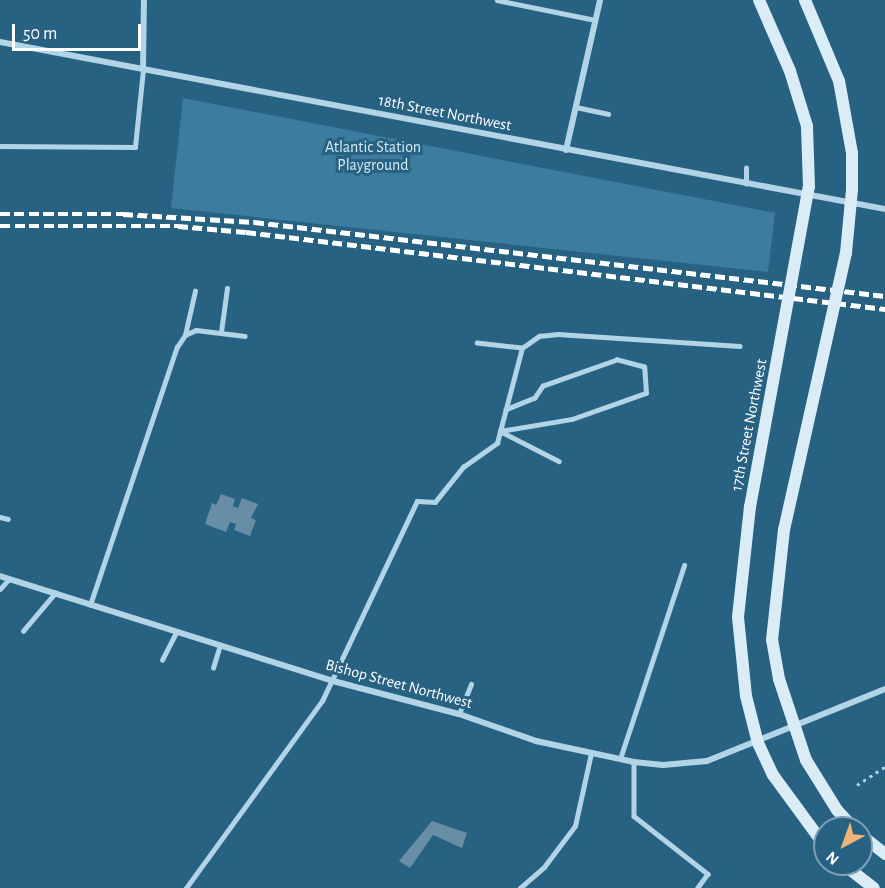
<!DOCTYPE html>
<html>
<head>
<meta charset="utf-8">
<style>
  body { margin:0 }
  #map { position:relative; width:885px; height:888px; overflow:hidden; background:#286283; font-family:"Alegreya Sans",sans-serif }
  div>[style] { position:absolute }
  .green>* { inset:0; background:#3c7d9f }
  .water>* { inset:0; background:#678ea4 }
  .path>* { height:3px; margin-top:-1.5px; transform-origin:0; background:repeating-linear-gradient(90deg,#b1d4e7 0 3px,transparent 0 7.5px) }
  .service>* { height:4.5px; margin:-2.25px; padding:0 2.25px; transform-origin:2.25px; border-radius:2.25px; background:#b1d4e7 }
  .minor>* { height:6px; margin:-3px; padding:0 3px; transform-origin:3px; border-radius:3px; background:#b1d4e7 }
  .secondary>* { height:12px; margin:-6px; padding:0 6px; transform-origin:6px; border-radius:6px; background:#daecf6 }
  .rail>* { height:4.5px; margin-top:-2.25px; transform-origin:0; background:repeating-linear-gradient(90deg,#fff 0 10px,transparent 0 14.5px) }
  .secondary-bridge>* { height:12px; margin:-6px; padding:0 6px; transform-origin:6px; border-radius:6px; background:#daecf6 }
  span { translate:-50% -50%; white-space:nowrap; text-align:center; line-height:1.15; -webkit-text-stroke:6px #286283; paint-order:stroke }
  .street-label { font-size:16px; color:#fff }
  .park-label { font-size:16px; color:#d4eaf5 }
  .north { position:absolute; left:813px; top:816px; width:60px; height:60px; box-sizing:border-box; background:#286283; border:2px solid #7ea1b5; border-radius:50%; rotate:221deg; font-size:16px; font-weight:700; line-height:24px; text-align:center; color:#fff }
  .north::after { content:''; display:block; margin:auto; width:21px; height:27px; background:#efb477; clip-path:polygon(50% 0,100% 100%,50% 72%,0 100%) }
  .scale { position:absolute; left:12px; top:24px; width:129px; height:27px; box-sizing:border-box; border:3px solid #fff; border-top:0; padding-left:8px; font-size:18px; line-height:21px; white-space:nowrap; color:#fff; -webkit-text-stroke:4px #286283; paint-order:stroke }
</style>
</head>
<body>
<div id="map">
  <div class="green">
    <i style="clip-path:polygon(183px 98px,775px 213px,768px 272px,171px 208px)"></i>
  </div>
  <div class="water">
    <i style="clip-path:polygon(221px 494px,235px 499px,233px 506px,238px 508px,242px 498px,258px 504px,251px 518px,256px 520px,250px 536px,234px 530px,236px 524px,230px 522px,226px 532px,205px 524px,212px 503px,216px 505px)"></i>
    <i style="clip-path:polygon(432px 821px,467px 833px,462px 848px,433px 835px,410px 868px,399px 861px)"></i>
  </div>
  <div class="path">
    <i style="left:857px;top:785px;width:33px;rotate:-33deg"></i>
  </div>
  <div class="service">
    <i style="left:497px;top:0;width:100px;rotate:11.5deg"></i>
    <i style="left:576px;top:107px;width:33px;rotate:12deg"></i>
    <i style="left:0;top:146px;width:135px;rotate:0.4deg"></i>
    <i style="left:135px;top:147px;width:78px;rotate:-84.1deg"></i>
    <i style="left:746px;top:184px;width:16px;rotate:-90deg"></i>
    <i style="left:221px;top:332px;width:44px;rotate:-82.2deg"></i>
    <i style="left:185px;top:335px;width:45px;rotate:-77.2deg"></i>
    <i style="left:522px;top:348px;width:21px;rotate:-35deg"></i>
    <i style="left:539px;top:336px;width:19px;rotate:-6deg"></i>
    <i style="left:558px;top:334px;width:182px;rotate:3.8deg"></i>
    <i style="left:500px;top:431px;width:73px;rotate:-9.5deg"></i>
    <i style="left:572px;top:419px;width:78px;rotate:-19.4deg"></i>
    <i style="left:646px;top:393px;width:26px;rotate:-94deg"></i>
    <i style="left:644px;top:367px;width:28px;rotate:-165deg"></i>
    <i style="left:617px;top:360px;width:78px;rotate:160.6deg"></i>
    <i style="left:543px;top:386px;width:14px;rotate:124deg"></i>
    <i style="left:535px;top:398px;width:31px;rotate:158deg"></i>
    <i style="left:500px;top:431px;width:66px;rotate:27deg"></i>
    <i style="left:0;top:517px;width:8px;rotate:14deg"></i>
    <i style="left:0;top:589px;width:13px;rotate:-48deg"></i>
    <i style="left:90px;top:605px;width:272px;rotate:-71.4deg"></i>
    <i style="left:177px;top:347px;width:14px;rotate:-56deg"></i>
    <i style="left:185px;top:335px;width:12px;rotate:-24deg"></i>
    <i style="left:196px;top:330px;width:49px;rotate:7deg"></i>
    <i style="left:23px;top:631px;width:50px;rotate:-49.9deg"></i>
    <i style="left:162px;top:660px;width:31px;rotate:-63deg"></i>
    <i style="left:213px;top:668px;width:24px;rotate:-73deg"></i>
    <i style="left:459px;top:714px;width:32px;rotate:-68deg"></i>
    <i style="left:620px;top:759px;width:204px;rotate:-71.7deg"></i>
    <i style="left:634px;top:762px;width:54px;rotate:90deg"></i>
    <i style="left:634px;top:816px;width:94px;rotate:38.1deg"></i>
    <i style="left:708px;top:874px;width:17px;rotate:126deg"></i>
    <i style="left:186px;top:888px;width:231px;rotate:-54deg"></i>
    <i style="left:322px;top:701px;width:221px;rotate:-64.6deg"></i>
    <i style="left:417px;top:501px;width:18px;rotate:3deg"></i>
    <i style="left:435px;top:502px;width:45px;rotate:-51.3deg"></i>
    <i style="left:463px;top:467px;width:42px;rotate:-35.2deg"></i>
    <i style="left:497px;top:443px;width:98px;rotate:-75.3deg"></i>
    <i style="left:522px;top:348px;width:45px;rotate:-173.7deg"></i>
    <i style="left:520px;top:888px;width:32px;rotate:-41deg"></i>
    <i style="left:544px;top:867px;width:51px;rotate:-52.9deg"></i>
    <i style="left:575px;top:826px;width:75px;rotate:-77.6deg"></i>
  </div>
  <div class="minor">
    <i style="left:0;top:42px;width:901px;rotate:10.69deg"></i>
    <i style="left:143px;top:69px;width:69px;rotate:-89.2deg"></i>
    <i style="left:566px;top:150px;width:154px;rotate:-77.2deg"></i>
    <i style="left:0;top:576px;width:349px;rotate:17.5deg"></i>
    <i style="left:333px;top:681px;width:130px;rotate:14.7deg"></i>
    <i style="left:459px;top:714px;width:82px;rotate:19.3deg"></i>
    <i style="left:536px;top:741px;width:100px;rotate:12.1deg"></i>
    <i style="left:634px;top:762px;width:29px;rotate:6deg"></i>
    <i style="left:663px;top:765px;width:44px;rotate:-5.2deg"></i>
    <i style="left:707px;top:761px;width:192px;rotate:-22deg"></i>
  </div>
  <div class="secondary">
    <i style="left:779px;top:679px;width:85px;rotate:71.6deg"></i>
    <i style="left:806px;top:760px;width:59px;rotate:58.2deg"></i>
    <i style="left:837px;top:810px;width:25px;rotate:47deg"></i>
    <i style="left:746px;top:696px;width:49px;rotate:75.7deg"></i>
    <i style="left:758px;top:743px;width:35px;rotate:65deg"></i>
    <i style="left:773px;top:775px;width:88px;rotate:53.8deg"></i>
    <i style="left:861px;top:835px;width:31px;rotate:38deg"></i>
    <i style="left:843px;top:864px;width:39px;rotate:38deg"></i>
  </div>
  <div class="rail">
    <i style="left:0;top:214px;width:123px"></i>
    <i style="left:123px;top:214px;width:131px;rotate:3.5deg"></i>
    <i style="left:254px;top:222px;width:635px;rotate:6.69deg"></i>
    <i style="left:0;top:226px;width:178px"></i>
    <i style="left:178px;top:226px;width:68px;rotate:5deg"></i>
    <i style="left:246px;top:232px;width:644px;rotate:6.87deg"></i>
  </div>
  <div class="secondary-bridge">
    <i style="left:779px;top:679px;width:40px;rotate:-100deg"></i>
    <i style="left:772px;top:640px;width:111px;rotate:-83.8deg"></i>
    <i style="left:784px;top:530px;width:284px;rotate:-77.4deg"></i>
    <i style="left:846px;top:253px;width:63px;rotate:-84.6deg"></i>
    <i style="left:852px;top:190px;width:37px;rotate:-90deg"></i>
    <i style="left:852px;top:153px;width:73px;rotate:-100.2deg"></i>
    <i style="left:839px;top:81px;width:88px;rotate:-112.8deg"></i>
    <i style="left:746px;top:696px;width:79px;rotate:-95.8deg"></i>
    <i style="left:738px;top:617px;width:111px;rotate:-83.8deg"></i>
    <i style="left:750px;top:507px;width:325px;rotate:-79.6deg"></i>
    <i style="left:809px;top:187px;width:61px;rotate:-91.9deg"></i>
    <i style="left:807px;top:126px;width:58px;rotate:-107.2deg"></i>
    <i style="left:790px;top:71px;width:77px;rotate:-113.6deg"></i>
  </div>
  <div class="street-label">
    <span style="left:445px;top:113px;rotate:11deg">18th Street Northwest</span>
    <span style="left:749px;top:425px;rotate:-79deg">17th Street Northwest</span>
    <span style="left:399px;top:684px;rotate:15deg">Bishop Street Northwest</span>
  </div>
  <div class="park-label">
    <span style="left:373px;top:156px">Atlantic Station<br>Playground</span>
  </div>
  <div class="north">N</div>
  <div class="scale">50 m</div>
</div>
</body>
</html>
